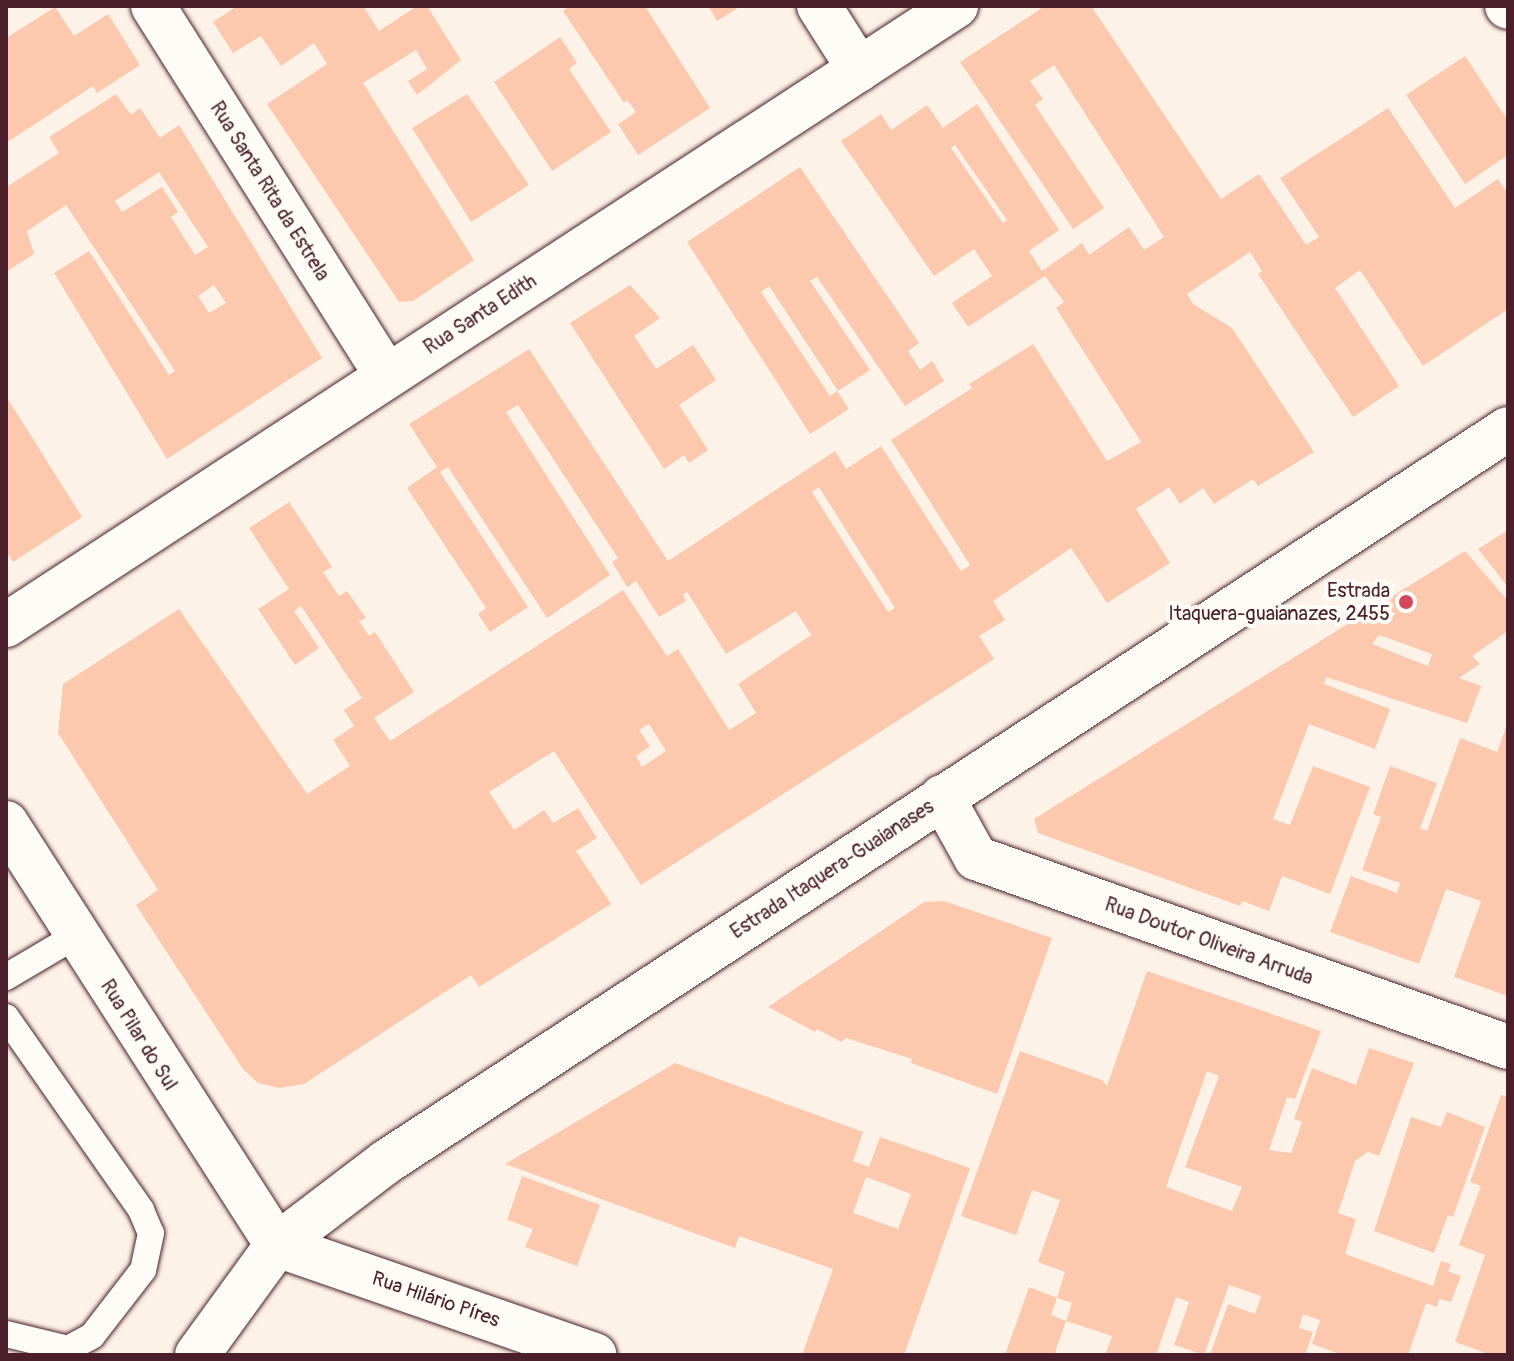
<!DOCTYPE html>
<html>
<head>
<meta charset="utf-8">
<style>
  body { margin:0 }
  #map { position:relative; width:1514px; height:1361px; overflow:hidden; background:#fdf2e8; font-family:Pangolin,sans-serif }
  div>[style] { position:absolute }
  .building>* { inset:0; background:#fdc9ae }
  .roads { filter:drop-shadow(0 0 2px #4a1f2b) drop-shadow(0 0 2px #4a1f2b) }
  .lane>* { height:26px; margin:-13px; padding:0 13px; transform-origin:13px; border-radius:13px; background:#fdfcf7 }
  .street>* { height:44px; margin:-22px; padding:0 22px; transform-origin:22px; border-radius:22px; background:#fdfcf7 }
  .secondary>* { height:44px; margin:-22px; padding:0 22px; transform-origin:22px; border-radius:22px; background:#fdfcf7 }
  .dots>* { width:22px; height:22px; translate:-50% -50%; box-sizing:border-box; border:4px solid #fdfcf7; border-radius:50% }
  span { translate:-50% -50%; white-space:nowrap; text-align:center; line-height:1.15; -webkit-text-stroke:8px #fdfcf7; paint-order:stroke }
  .street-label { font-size:20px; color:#4a1f2b }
  .poi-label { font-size:20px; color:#4a1f2b }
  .right { translate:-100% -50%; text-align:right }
  .frame { position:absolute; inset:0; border:8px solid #4a1f2b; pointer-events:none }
</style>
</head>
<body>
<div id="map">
  <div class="building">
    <i style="clip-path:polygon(237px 6px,363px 6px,379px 31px,417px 6px,427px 6px,461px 60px,417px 95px,408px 81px,427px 69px,416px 50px,363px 83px,474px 260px,413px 301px,399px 302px,267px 104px,327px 64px,314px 43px,281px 66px,261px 36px,233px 53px,213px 22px)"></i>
    <i style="clip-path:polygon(571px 6px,645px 6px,710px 108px,638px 155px,618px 124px,636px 112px,627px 100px,624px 103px,563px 11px)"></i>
    <i style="clip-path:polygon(708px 6px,741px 6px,717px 21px)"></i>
    <i style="clip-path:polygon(evenodd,1045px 6px,1091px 6px,1221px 199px,1259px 174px,1306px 245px,1319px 237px,1280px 178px,1388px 108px,1455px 208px,1498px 179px,1508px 194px,1508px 309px,1423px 366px,1360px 270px,1335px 288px,1399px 386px,1353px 417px,1258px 274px,1262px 271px,1250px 252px,1187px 294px,1193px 304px,1232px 328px,1314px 452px,1258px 486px,1253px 479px,1214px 504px,1203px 488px,1180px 504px,1169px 487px,1136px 509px,1170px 563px,1107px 603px,1071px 548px,993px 601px,1005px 620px,979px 636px,994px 659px,641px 885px,554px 751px,489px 792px,514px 830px,544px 810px,553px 823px,578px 808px,597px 838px,576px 851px,611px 904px,479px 987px,471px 975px,304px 1084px,279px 1088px,258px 1083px,243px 1069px,136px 905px,158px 890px,58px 733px,63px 684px,179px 609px,307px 794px,350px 766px,333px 740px,354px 726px,344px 710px,362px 698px,301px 606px,294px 611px,319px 648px,295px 665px,258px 609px,289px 589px,249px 528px,289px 502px,332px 567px,323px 572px,339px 596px,347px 591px,366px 618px,359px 621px,369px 636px,375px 632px,414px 692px,374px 718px,390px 741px,623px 590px,667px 656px,678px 649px,729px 730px,756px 713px,738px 684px,811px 635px,796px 611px,726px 654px,687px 592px,683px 595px,686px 601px,659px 617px,636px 581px,627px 587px,612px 562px,618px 558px,518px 405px,506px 412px,610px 575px,547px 618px,448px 467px,440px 472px,528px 607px,490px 632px,478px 614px,486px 608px,407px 488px,437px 467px,409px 424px,529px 349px,668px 561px,835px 451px,846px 469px,881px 446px,961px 571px,970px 565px,891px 440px,972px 388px,969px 384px,1033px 344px,1107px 461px,1141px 442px,1056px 308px,1064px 302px,1045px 276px,968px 327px,952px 303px,992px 276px,974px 249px,934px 276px,841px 141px,881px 114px,891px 130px,927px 105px,943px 128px,977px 104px,1059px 230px,1029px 251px,1042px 271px,1082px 243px,1089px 255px,1129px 227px,1144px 250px,1164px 237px,1054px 65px,1030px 81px,1043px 99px,1035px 105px,1104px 208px,1073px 229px,960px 62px,1045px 6px,955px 145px,1007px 220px,1003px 223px,951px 148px,955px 145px,1045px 6px,819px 487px,895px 608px,888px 612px,812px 492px,819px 487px,1045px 6px,649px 724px,666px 751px,642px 767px,636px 756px,650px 746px,639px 730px,649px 724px)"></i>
    <i style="clip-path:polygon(55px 7px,74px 36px,108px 14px,140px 65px,97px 93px,93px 86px,6px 143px,6px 38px)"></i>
    <i style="clip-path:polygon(560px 37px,577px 63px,569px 69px,611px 132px,552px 171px,494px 82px)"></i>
    <i style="clip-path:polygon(1465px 56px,1508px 121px,1508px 155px,1465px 184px,1406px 95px)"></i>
    <i style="clip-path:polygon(evenodd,116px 94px,131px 115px,140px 108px,160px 138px,179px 125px,322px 358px,167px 459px,54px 273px,89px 251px,169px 375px,175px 371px,66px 205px,27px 231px,34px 254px,6px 272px,6px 182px,8px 186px,59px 153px,49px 137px,116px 94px,159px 172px,208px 247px,195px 255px,171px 217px,178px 212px,162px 187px,122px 212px,115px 201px,159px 172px,116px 94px,214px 285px,226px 303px,209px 313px,198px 296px,214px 285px)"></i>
    <i style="clip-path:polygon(467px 94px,529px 185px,471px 222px,412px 128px)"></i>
    <i style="clip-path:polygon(800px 167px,919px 343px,908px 351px,920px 370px,932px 361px,944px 381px,905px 406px,817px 277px,810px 281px,870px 370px,838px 391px,769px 286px,761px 292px,830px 396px,837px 391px,849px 409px,810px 434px,687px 242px)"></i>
    <i style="clip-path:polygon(630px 285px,660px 318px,634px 336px,656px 369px,693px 345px,716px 380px,679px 405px,708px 450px,689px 463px,684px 455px,664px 469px,570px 323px)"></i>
    <i style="clip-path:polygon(6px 396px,82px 517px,13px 562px,6px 551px)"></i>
    <i style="clip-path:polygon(1508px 530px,1508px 587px,1478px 549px)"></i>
    <i style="clip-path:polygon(evenodd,1465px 551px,1508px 601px,1508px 631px,1472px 656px,1480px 664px,1459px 678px,1481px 686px,1467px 723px,1326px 677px,1324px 684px,1390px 709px,1375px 749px,1309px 724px,1273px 819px,1290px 825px,1313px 766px,1370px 787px,1330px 894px,1282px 876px,1269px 911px,1242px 901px,1240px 906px,1038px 833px,1034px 819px,1465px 551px,1379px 635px,1432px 654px,1428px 666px,1372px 644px,1379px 635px)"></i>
    <i style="clip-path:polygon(1508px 722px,1508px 996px,1454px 977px,1481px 901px,1446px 889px,1419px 964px,1330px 932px,1351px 876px,1397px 893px,1400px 883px,1362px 870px,1381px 817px,1373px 814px,1390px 766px,1437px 783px,1420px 828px,1427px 831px,1460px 738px,1497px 752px)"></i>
    <i style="clip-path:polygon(944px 901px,1052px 938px,997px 1094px,911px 1063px,912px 1059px,846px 1038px,841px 1042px,817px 1029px,815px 1032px,768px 1007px,924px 902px)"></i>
    <i style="clip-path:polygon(evenodd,1147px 971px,1321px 1031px,1295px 1099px,1287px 1097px,1269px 1150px,1291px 1153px,1302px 1122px,1294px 1119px,1312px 1068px,1356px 1085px,1369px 1048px,1414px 1063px,1379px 1156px,1368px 1152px,1355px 1161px,1338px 1213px,1356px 1219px,1345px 1254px,1433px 1286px,1441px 1261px,1451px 1264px,1448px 1271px,1461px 1276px,1451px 1302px,1439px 1299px,1437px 1307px,1426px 1303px,1408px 1355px,1342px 1355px,1312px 1344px,1320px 1320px,1303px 1314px,1299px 1328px,1313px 1332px,1305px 1355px,1210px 1355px,1228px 1304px,1255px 1314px,1261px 1296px,1229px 1285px,1204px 1355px,1174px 1345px,1189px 1302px,1176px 1297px,1156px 1355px,1105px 1355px,1112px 1336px,1066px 1321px,1072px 1303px,1057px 1298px,1065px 1272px,1038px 1262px,1060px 1200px,1032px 1190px,1016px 1235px,961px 1216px,1020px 1051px,1102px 1080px,1107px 1086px,1147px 971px,1207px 1071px,1219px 1076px,1185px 1167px,1242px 1187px,1232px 1211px,1166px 1187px,1207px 1071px)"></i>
    <i style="clip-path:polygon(evenodd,675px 1063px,863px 1132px,853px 1161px,869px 1167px,880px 1137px,970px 1168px,904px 1355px,802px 1355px,833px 1269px,739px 1236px,735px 1248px,505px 1164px,675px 1063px,866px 1177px,911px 1194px,898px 1229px,853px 1213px,866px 1177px)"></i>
    <i style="clip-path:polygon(1501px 1095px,1508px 1097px,1508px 1355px,1491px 1355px,1455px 1342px,1485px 1255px,1459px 1245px,1481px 1186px,1470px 1182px)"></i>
    <i style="clip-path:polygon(1447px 1112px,1485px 1127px,1453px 1217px,1448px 1215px,1434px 1253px,1374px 1231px,1411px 1117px,1441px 1127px)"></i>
    <i style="clip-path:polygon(522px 1176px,600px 1205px,577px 1266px,525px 1247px,533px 1229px,507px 1220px)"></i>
    <i style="clip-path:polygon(1029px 1287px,1057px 1298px,1051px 1315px,1066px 1321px,1054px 1355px,1005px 1355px)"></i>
  </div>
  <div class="roads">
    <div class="lane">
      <i style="left:6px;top:977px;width:82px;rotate:-30.6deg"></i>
      <i style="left:6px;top:1017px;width:236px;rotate:55deg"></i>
      <i style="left:141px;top:1210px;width:25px;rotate:67deg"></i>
      <i style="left:151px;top:1233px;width:38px;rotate:102deg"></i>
      <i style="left:143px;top:1270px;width:83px;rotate:127.7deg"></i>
      <i style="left:92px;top:1336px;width:27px;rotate:152deg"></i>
      <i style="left:68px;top:1349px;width:64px;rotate:-166.4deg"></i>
    </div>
    <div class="street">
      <i style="left:153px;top:6px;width:436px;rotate:57.7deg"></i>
      <i style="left:819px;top:6px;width:75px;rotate:57.6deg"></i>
      <i style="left:6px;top:625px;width:1134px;rotate:-33.09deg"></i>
      <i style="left:942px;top:797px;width:70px;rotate:60.9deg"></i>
      <i style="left:976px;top:858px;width:565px;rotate:19.56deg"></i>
      <i style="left:6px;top:823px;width:502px;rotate:57.29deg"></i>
      <i style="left:277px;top:1245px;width:336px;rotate:19.1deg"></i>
    </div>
    <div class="secondary">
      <i style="left:1507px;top:6px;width:1px;rotate:45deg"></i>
      <i style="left:197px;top:1355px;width:136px;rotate:-54deg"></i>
      <i style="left:277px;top:1245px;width:137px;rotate:-37.3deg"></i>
      <i style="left:386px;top:1162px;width:1340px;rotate:-33.16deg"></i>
    </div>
  </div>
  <div class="dots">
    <i style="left:1406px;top:602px;background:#d1495b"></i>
  </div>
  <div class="street-label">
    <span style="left:270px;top:191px;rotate:58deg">Rua Santa Rita da Estrela</span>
    <span style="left:480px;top:314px;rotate:-33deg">Rua Santa Edith</span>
    <span style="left:832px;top:869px;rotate:-33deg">Estrada Itaquera-Guaianases</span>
    <span style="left:1209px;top:941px;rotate:20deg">Rua Doutor Oliveira Arruda</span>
    <span style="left:139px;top:1035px;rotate:58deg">Rua Pilar do Sul</span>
    <span style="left:436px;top:1299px;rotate:19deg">Rua Hilário Píres</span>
  </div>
  <div class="poi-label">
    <span class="right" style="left:1390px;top:602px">Estrada<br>Itaquera-guaianazes, 2455</span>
  </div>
  <div class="frame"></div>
</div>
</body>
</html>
